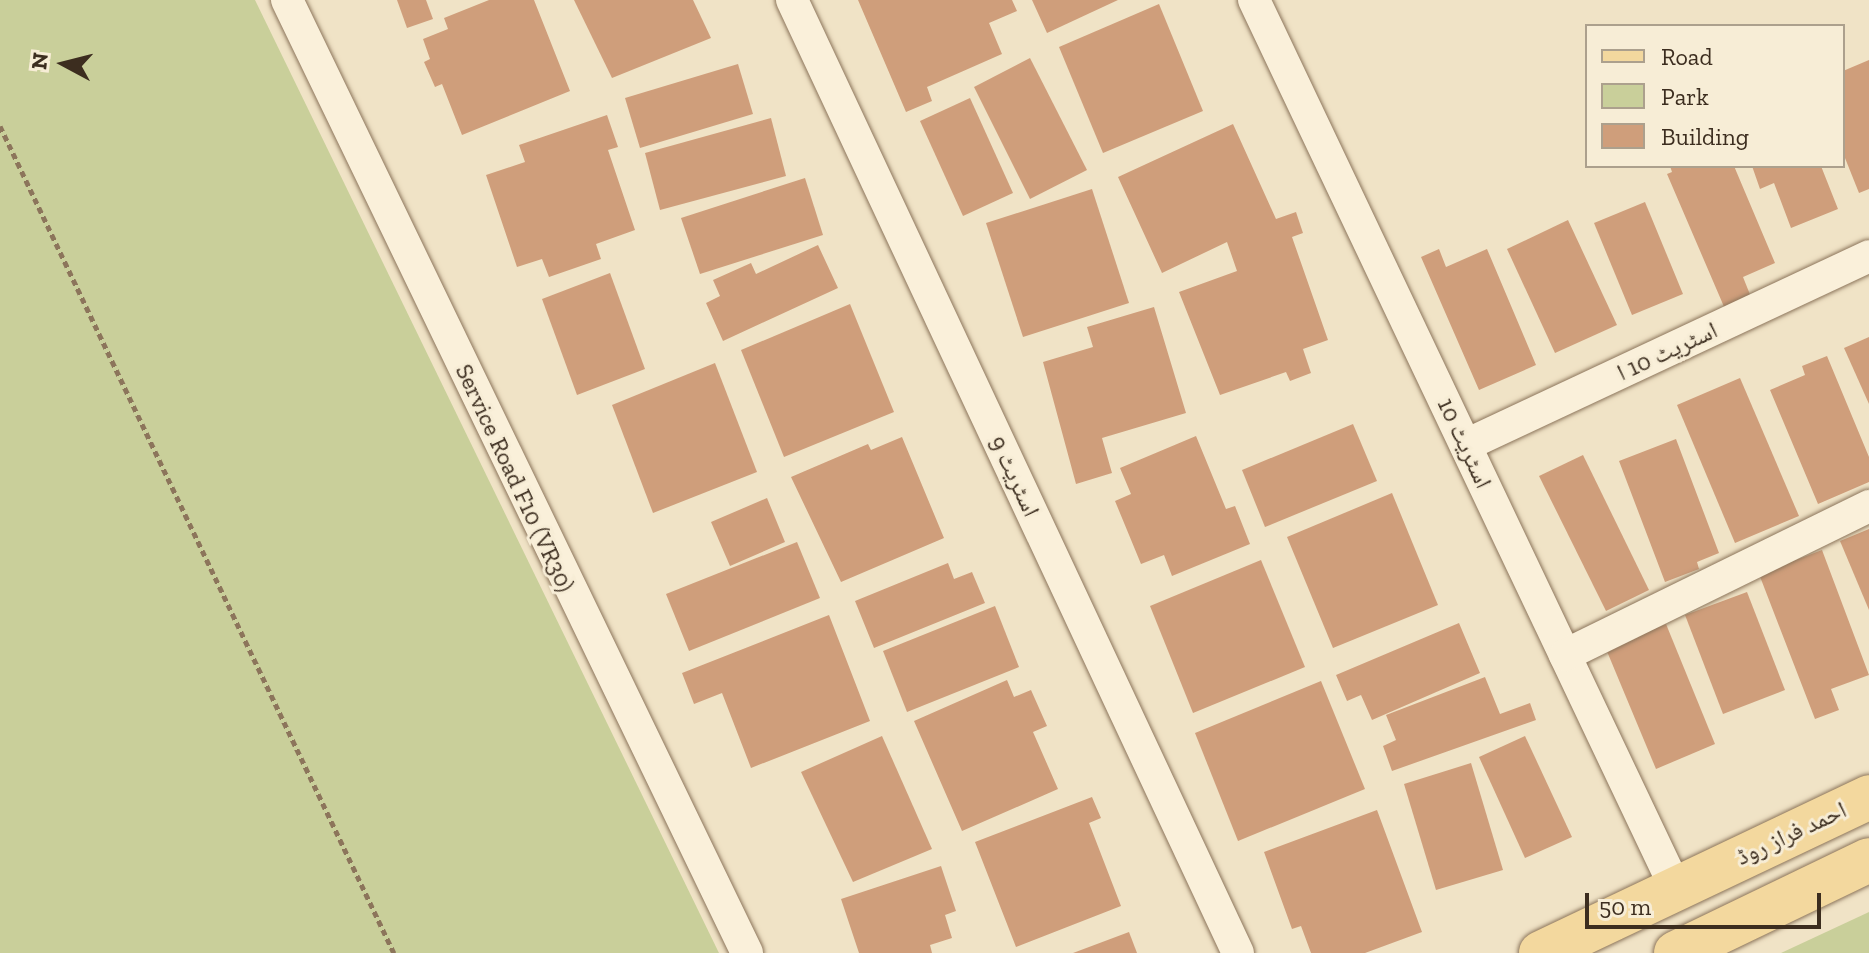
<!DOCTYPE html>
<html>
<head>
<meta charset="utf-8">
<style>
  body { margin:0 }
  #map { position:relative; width:1869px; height:953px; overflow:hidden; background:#f0e3c6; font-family:"Zilla Slab","Noto Naskh Arabic",serif }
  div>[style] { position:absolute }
  .green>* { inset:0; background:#c9cf9a }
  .building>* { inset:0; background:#cf9e7b }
  .path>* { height:5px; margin-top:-2.5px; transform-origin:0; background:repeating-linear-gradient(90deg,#8c755b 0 6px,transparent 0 10px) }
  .roads { filter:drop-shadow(0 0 2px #8c755b) drop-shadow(0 0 2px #8c755b) }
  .minor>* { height:32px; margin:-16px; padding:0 16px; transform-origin:16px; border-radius:16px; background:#faf0da }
  .primary>* { height:44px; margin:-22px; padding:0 22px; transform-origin:22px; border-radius:22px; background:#f3d89e }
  span { translate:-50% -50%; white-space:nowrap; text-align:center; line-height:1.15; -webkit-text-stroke:6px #f7edd6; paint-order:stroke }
  .street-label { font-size:24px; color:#3c2d1f }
  .legend { position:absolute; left:1585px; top:24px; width:260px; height:144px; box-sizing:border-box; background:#f7edd6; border:2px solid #aca08d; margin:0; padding:10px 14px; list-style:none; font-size:24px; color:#3c2d1f }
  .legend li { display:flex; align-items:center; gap:16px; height:40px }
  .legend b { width:40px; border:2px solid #aca08d }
  .north { position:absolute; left:24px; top:24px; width:80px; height:80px; -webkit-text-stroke:6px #f7edd6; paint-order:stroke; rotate:277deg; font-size:22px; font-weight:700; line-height:32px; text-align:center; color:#3c2d1f }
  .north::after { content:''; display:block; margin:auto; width:28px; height:36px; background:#3c2d1f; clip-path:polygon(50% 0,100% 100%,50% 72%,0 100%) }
  .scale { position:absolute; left:1585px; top:893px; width:236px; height:36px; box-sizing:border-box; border:4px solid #3c2d1f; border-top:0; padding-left:10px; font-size:24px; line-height:28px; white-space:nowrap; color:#3c2d1f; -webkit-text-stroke:6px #f7edd6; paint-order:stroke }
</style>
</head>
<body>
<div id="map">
  <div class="green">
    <i style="clip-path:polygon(0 0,255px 0,719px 953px,0 953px)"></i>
    <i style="clip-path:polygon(1869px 912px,1869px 953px,1781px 953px)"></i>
  </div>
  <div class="building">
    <i style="clip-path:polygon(397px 0,426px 0,433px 19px,407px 28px)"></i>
    <i style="clip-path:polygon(489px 0,534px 0,570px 91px,462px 135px,442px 84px,435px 87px,424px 62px,430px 59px,423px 39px,448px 29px,444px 18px)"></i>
    <i style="clip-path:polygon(574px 0,693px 0,711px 38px,612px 78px)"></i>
    <i style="clip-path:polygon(858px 0,1012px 0,1017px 11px,989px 23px,1002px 54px,927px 87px,932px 101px,906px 112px)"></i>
    <i style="clip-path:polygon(1032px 0,1118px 0,1047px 33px)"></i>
    <i style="clip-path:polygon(1159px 4px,1203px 111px,1103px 153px,1059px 47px)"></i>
    <i style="clip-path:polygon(1030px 58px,1087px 170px,1030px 199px,974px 87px)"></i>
    <i style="clip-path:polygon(1869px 60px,1869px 189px,1859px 193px,1843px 153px,1843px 71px)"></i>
    <i style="clip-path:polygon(738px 64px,753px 114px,640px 148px,625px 98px)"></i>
    <i style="clip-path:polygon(970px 98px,1013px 193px,963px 216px,920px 121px)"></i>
    <i style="clip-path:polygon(607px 115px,618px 147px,608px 150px,635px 230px,596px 244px,601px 259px,549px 277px,542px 259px,517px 267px,486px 175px,525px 162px,519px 145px)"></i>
    <i style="clip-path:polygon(771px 118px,786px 176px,660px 210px,645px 153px)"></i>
    <i style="clip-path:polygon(1233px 124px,1276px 219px,1296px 212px,1303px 233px,1292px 237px,1328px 340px,1303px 349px,1311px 373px,1290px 381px,1286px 372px,1220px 395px,1179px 292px,1237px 271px,1227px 242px,1162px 273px,1118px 177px)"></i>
    <i style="clip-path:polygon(1670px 166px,1734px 166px,1775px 263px,1743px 277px,1751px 297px,1725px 309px,1667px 174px,1672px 172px)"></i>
    <i style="clip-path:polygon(1752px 166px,1821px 166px,1838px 209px,1791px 228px,1774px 183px,1760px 189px)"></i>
    <i style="clip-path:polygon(805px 178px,823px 235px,700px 274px,681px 218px)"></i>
    <i style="clip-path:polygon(1092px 189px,1129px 303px,1023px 337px,986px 223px)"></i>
    <i style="clip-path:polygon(1645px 202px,1683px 294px,1632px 315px,1594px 223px)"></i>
    <i style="clip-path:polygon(1568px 220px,1617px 325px,1555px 353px,1507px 249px)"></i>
    <i style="clip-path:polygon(818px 245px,838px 288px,723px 341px,706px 303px,720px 296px,713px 280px,751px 263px,756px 274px)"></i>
    <i style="clip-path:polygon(1439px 249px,1446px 267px,1487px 249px,1536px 365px,1479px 390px,1421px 257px)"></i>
    <i style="clip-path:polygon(610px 273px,645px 369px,577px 395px,542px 299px)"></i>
    <i style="clip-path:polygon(850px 304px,894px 412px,784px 457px,741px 350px)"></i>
    <i style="clip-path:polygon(1154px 307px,1186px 413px,1102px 438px,1112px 473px,1076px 484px,1043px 362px,1093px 347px,1087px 327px)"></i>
    <i style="clip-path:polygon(1869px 337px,1869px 404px,1844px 348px)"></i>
    <i style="clip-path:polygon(1827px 356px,1869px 457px,1869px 482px,1818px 504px,1770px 390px,1805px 375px,1802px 366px)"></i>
    <i style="clip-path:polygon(715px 363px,757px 472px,653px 513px,612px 405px)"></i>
    <i style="clip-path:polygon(1740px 378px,1799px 516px,1735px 543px,1677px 405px)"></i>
    <i style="clip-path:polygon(1353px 424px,1377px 481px,1265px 527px,1242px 470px)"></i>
    <i style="clip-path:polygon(1196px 436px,1226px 509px,1235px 506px,1250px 544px,1172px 576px,1164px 555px,1141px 564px,1115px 501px,1131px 494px,1120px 468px)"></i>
    <i style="clip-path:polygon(902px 437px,944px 538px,841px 582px,791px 477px,868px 444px,871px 450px)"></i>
    <i style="clip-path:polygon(1676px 439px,1719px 553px,1697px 562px,1699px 569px,1665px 582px,1619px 461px)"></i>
    <i style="clip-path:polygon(1583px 455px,1649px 590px,1606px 611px,1539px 476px)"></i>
    <i style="clip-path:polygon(1392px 493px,1438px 605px,1333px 648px,1287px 537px)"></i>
    <i style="clip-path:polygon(767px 498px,785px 542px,730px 566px,711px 522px)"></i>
    <i style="clip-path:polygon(1869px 529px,1869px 610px,1840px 541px)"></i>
    <i style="clip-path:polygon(797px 542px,820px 598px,689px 651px,666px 594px)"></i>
    <i style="clip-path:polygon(1822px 550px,1869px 675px,1831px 689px,1839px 710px,1815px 719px,1759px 574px)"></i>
    <i style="clip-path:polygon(1261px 560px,1305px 667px,1193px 713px,1150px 606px)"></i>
    <i style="clip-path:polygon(948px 563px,954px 579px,972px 572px,985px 603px,874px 648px,855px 601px)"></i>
    <i style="clip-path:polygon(1747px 592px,1785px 690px,1723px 714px,1685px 615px)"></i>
    <i style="clip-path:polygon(995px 606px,1019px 667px,907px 712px,883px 651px)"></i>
    <i style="clip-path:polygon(829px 615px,870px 721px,751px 768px,722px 693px,694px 704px,682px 673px)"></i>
    <i style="clip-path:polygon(1459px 623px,1480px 673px,1372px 720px,1361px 695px,1347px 701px,1336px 675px)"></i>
    <i style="clip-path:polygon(1666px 624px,1715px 744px,1656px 769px,1606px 649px)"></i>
    <i style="clip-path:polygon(1485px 677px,1500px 714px,1530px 703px,1536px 720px,1392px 771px,1383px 746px,1396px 740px,1386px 715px)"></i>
    <i style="clip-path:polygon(1007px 680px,1014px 697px,1031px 690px,1047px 726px,1033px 732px,1058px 789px,962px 831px,914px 721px)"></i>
    <i style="clip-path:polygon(1321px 681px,1365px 789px,1238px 841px,1195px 733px)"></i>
    <i style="clip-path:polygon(882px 736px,932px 849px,853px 882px,801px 772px)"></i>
    <i style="clip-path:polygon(1525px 736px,1572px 837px,1525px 858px,1479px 757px)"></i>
    <i style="clip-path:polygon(1471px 763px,1503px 870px,1436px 890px,1404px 784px)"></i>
    <i style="clip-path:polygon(1092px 797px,1101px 818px,1089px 823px,1121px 906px,1016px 947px,975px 842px)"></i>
    <i style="clip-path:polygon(1377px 810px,1422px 932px,1365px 953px,1311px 953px,1301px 926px,1292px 929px,1264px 852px)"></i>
    <i style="clip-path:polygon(941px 866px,956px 911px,945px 915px,952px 938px,930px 945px,932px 953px,859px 953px,841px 899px)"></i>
    <i style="clip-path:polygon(1129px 932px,1137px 953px,1073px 953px)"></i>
  </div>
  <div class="path">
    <i style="left:0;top:126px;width:916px;rotate:64.53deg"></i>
  </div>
  <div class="roads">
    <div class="minor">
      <i style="left:287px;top:0;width:1058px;rotate:64.23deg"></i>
      <i style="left:792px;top:0;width:1052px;rotate:64.92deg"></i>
      <i style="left:1254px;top:0;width:982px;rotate:64.61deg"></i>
      <i style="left:1466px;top:445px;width:445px;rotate:-25.1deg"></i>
      <i style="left:1565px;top:655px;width:339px;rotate:-26.1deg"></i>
    </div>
    <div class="primary">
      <i style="left:1541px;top:953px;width:363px;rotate:-25.4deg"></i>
      <i style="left:1676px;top:953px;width:214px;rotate:-25.7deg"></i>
    </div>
  </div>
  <div class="street-label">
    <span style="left:1667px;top:351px;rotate:-25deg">اسٹریٹ 10 ا</span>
    <span style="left:1465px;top:443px;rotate:65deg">اسٹریٹ 10</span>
    <span style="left:1015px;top:476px;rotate:65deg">اسٹریٹ 9</span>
    <span style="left:515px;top:478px;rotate:65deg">Service Road F10 (VR30)</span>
    <span style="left:1791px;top:833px;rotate:-25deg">احمد فراز روڈ</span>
  </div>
  <ul class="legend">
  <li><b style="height:10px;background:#f3d89e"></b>Road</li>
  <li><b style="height:22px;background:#c9cf9a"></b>Park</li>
  <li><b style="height:22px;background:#cf9e7b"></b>Building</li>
  </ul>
  <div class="north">N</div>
  <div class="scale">50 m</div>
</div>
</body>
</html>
